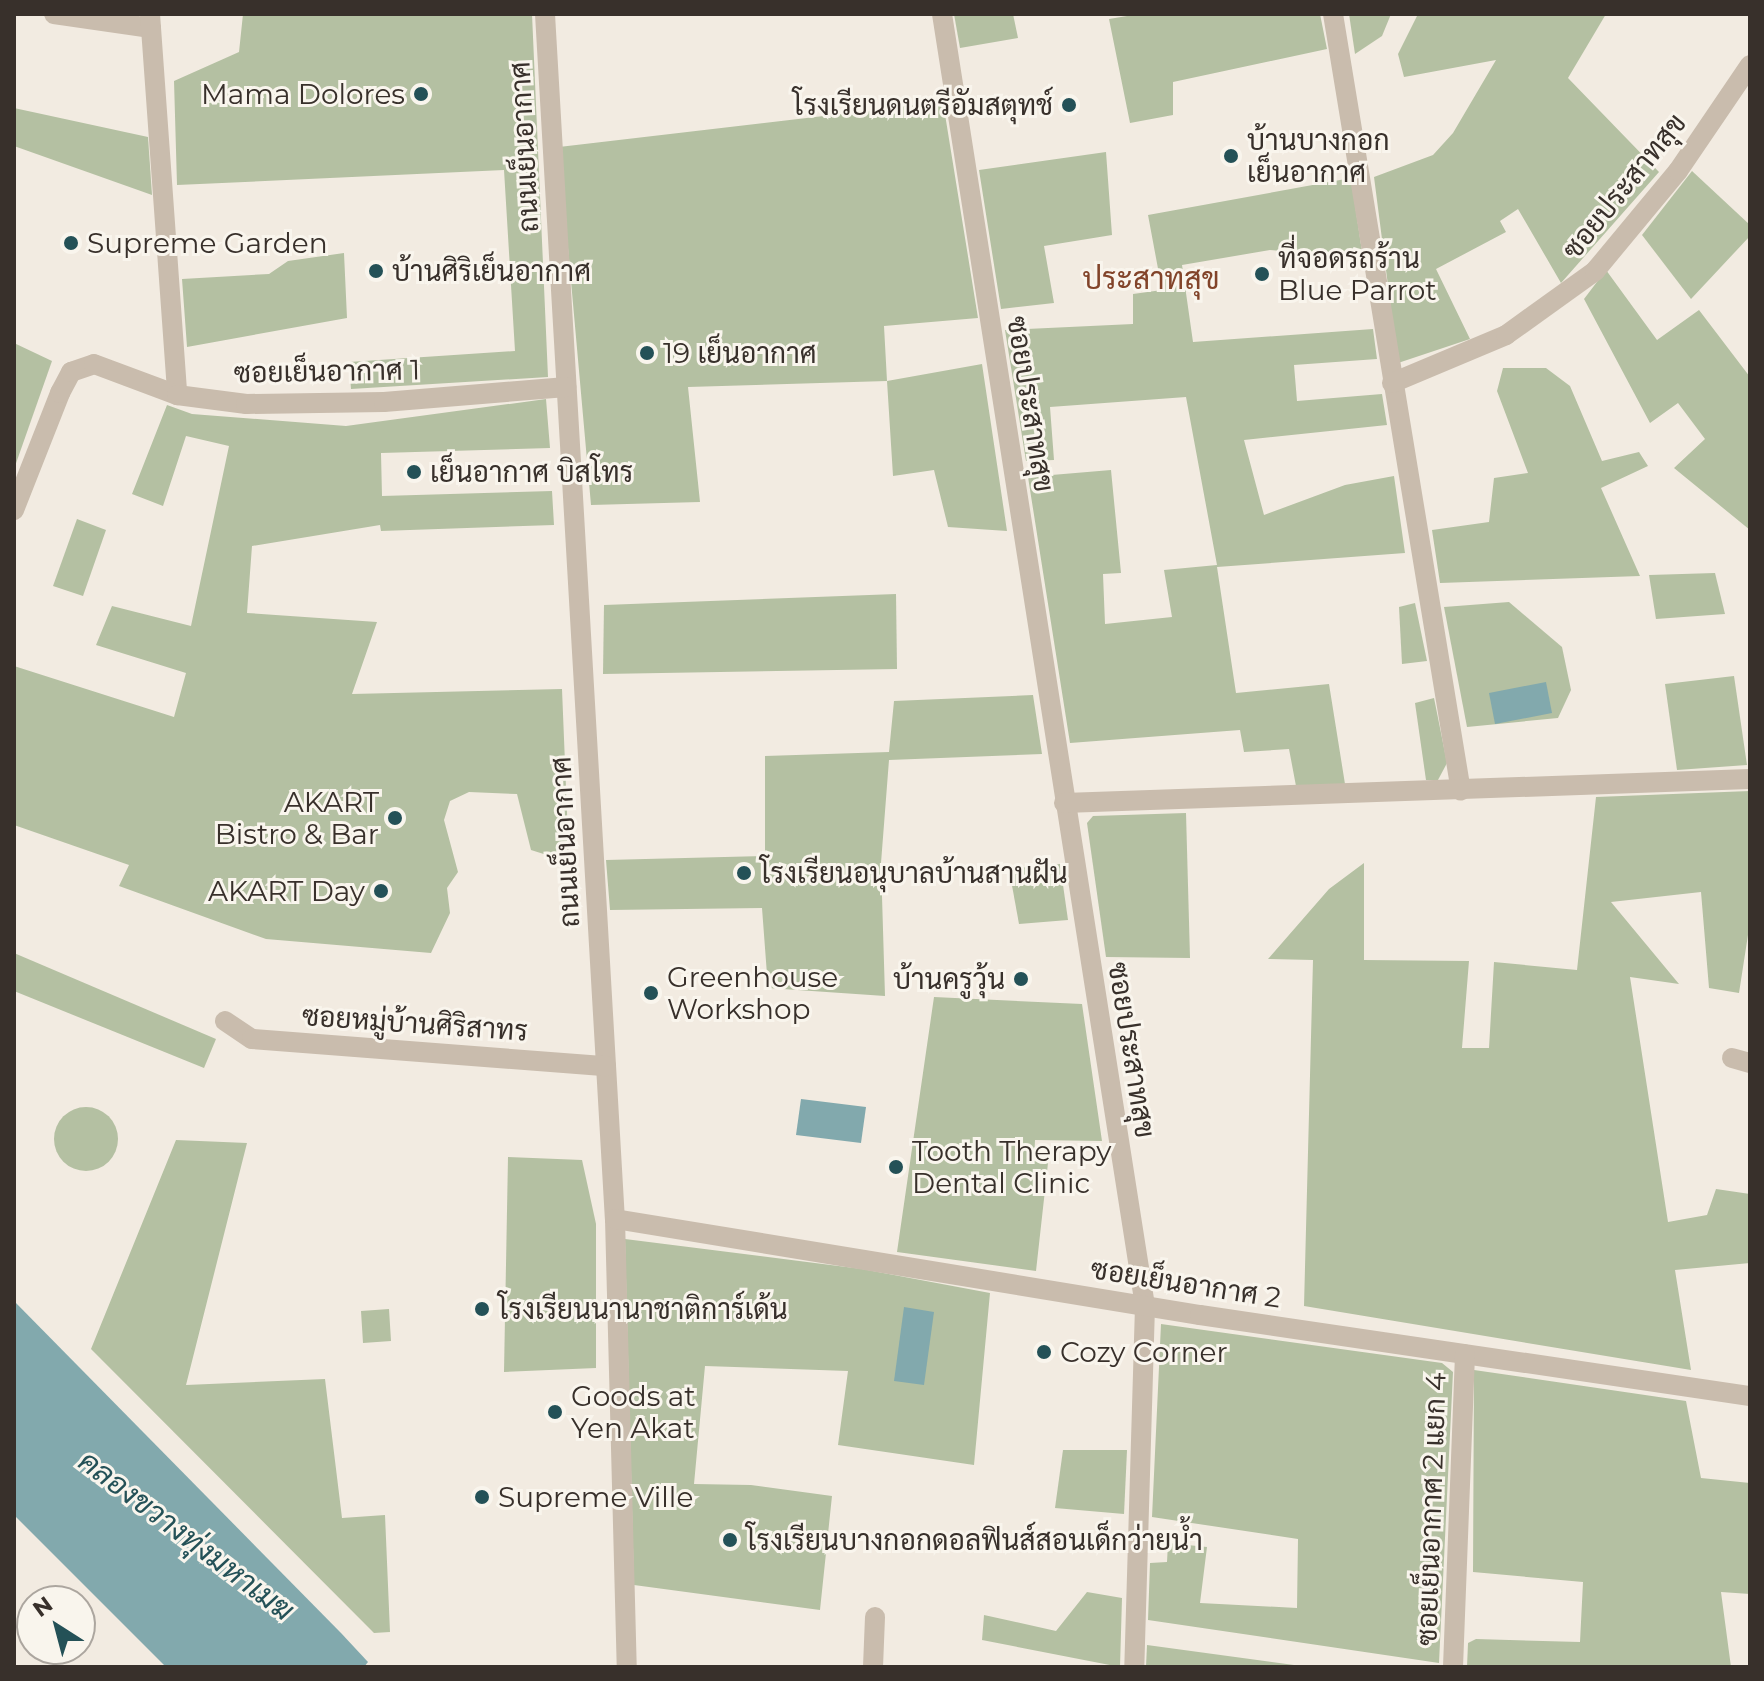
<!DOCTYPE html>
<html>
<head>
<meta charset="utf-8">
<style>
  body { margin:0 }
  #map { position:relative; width:1764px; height:1681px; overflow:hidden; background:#f2ebe1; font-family:Montserrat,Sarabun,sans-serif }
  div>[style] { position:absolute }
  .green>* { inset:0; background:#b4c0a2 }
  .round { border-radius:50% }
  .water>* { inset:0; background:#82a9ad }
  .minor>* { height:20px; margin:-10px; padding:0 10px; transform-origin:10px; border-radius:10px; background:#c9bcad }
  .dots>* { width:22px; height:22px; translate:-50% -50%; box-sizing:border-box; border:4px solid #f9f5ed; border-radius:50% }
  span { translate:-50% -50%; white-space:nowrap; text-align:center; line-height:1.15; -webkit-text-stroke:6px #f9f5ed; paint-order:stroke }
  .poi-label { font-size:28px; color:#38302b }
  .right { translate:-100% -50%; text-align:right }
  .left { translate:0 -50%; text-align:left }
  .street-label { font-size:28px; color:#38302b }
  .neighbourhood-label { font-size:30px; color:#82442a }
  .water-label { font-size:30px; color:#245157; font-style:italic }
  .frame { position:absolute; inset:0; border:16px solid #38302b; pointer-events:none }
  .north { position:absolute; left:16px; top:1585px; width:80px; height:80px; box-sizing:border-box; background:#f9f5ed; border:2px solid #aca69f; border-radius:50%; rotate:324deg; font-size:22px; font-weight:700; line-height:32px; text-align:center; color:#38302b }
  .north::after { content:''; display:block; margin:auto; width:28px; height:36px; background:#245157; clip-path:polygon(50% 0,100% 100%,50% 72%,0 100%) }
</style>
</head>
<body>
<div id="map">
  <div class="green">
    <i style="clip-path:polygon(243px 14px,532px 14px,548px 377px,351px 389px,349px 362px,515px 351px,504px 170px,177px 185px,174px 81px,239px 52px)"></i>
    <i style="clip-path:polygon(954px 14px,1013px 14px,1018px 38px,960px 48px)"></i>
    <i style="clip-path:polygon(1139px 14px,1320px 14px,1327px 49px,1173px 82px,1173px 115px,1130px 123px,1109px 19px)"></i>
    <i style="clip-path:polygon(1349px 14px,1391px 14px,1382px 36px,1355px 54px)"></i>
    <i style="clip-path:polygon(1418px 14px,1606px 14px,1568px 78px,1659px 172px,1561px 283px,1518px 209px,1500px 221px,1506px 232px,1436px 269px,1470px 339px,1398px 363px,1374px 177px,1433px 155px,1453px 133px,1496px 60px,1404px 77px,1398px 54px)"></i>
    <i style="clip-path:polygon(943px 102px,978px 318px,884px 326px,887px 381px,982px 364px,1007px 531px,948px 527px,934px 470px,893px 476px,887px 381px,688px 387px,700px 502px,591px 505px,559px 147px)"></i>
    <i style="clip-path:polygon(14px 108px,148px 137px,152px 195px,14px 146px)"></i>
    <i style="clip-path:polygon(1106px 152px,1112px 235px,1044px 246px,1054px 303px,1001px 309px,979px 170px)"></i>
    <i style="clip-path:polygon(1692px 171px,1750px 225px,1750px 236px,1691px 299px,1642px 235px)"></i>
    <i style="clip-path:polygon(1351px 178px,1363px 258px,1270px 250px,1182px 265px,1193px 342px,1373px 329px,1377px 359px,1294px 365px,1297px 401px,1382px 394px,1387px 425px,1244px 440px,1264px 515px,1345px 485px,1394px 476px,1405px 553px,1217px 567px,1236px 693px,1329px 684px,1345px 784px,1296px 786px,1289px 749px,1244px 752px,1240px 730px,1070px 743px,1028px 477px,1111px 470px,1121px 573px,1103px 574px,1105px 624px,1172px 617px,1164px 570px,1217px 565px,1186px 397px,1050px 407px,1054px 460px,1026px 461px,1005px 330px,1133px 324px,1133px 294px,1162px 290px,1148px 215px)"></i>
    <i style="clip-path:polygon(344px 253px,347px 318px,187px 347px,182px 279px,269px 274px,288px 261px)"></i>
    <i style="clip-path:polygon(1606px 270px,1657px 340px,1699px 310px,1750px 377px,1750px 530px,1674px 468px,1705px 439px,1678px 403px,1650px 423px,1584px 299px)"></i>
    <i style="clip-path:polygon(14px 343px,52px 361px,14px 469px)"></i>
    <i style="clip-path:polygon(1503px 368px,1546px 368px,1570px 386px,1602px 461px,1639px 452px,1648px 466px,1601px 488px,1640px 576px,1440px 583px,1432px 530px,1489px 522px,1494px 478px,1528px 473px,1497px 391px)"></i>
    <i style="clip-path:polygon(546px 399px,550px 448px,381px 453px,382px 496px,552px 491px,554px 525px,381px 531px,380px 525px,252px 546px,247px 613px,377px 622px,352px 694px,562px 689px,569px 862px,531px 850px,517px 794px,469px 792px,450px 801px,444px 820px,458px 872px,447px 888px,450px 913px,431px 953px,266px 939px,119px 886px,129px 865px,14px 825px,14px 666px,174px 717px,186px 673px,96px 645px,112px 606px,191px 626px,229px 446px,186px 436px,163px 506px,132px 494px,167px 405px,192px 414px,346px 426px)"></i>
    <i style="clip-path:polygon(77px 519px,106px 530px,83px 596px,53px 586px)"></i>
    <i style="clip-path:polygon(1715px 573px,1725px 614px,1656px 619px,1649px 575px)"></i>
    <i style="clip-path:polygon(896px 594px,897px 669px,603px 674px,604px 605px)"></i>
    <i style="clip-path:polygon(1509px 602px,1562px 647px,1571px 690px,1558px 718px,1467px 727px,1444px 607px)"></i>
    <i style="clip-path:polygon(1415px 603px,1427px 661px,1402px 664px,1399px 607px)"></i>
    <i style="clip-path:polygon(1734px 676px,1747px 765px,1677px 770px,1665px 684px)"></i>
    <i style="clip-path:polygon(1033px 695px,1042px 754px,889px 760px,881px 863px,885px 996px,768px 988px,762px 908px,610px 910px,606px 860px,765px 856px,765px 756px,889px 752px,894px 701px)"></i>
    <i style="clip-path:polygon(1434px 698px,1447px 763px,1438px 780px,1426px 780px,1415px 703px)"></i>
    <i style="clip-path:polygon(1750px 791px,1750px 922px,1739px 993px,1709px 988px,1701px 892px,1611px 902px,1679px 984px,1630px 977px,1668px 1222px,1707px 1215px,1716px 1189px,1750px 1194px,1750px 1263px,1675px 1270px,1691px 1370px,1304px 1306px,1313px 960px,1268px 959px,1329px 889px,1364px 863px,1364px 960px,1469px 961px,1462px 1048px,1489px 1048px,1494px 962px,1577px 970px,1596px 797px)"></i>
    <i style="clip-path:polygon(1186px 813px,1190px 958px,1106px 957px,1087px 823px,1093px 816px)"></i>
    <i style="clip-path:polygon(1060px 864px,1068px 920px,1019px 924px,1009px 869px)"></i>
    <i style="clip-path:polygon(14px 953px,216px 1039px,204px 1068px,14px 991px)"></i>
    <i style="clip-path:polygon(934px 997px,1082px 1004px,1102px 1141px,1035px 1140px,1034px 1161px,1048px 1163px,1036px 1271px,897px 1252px)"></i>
    <i class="round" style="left:54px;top:1107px;width:64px;height:64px"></i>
    <i style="clip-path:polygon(176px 1140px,247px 1143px,186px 1385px,325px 1379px,342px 1518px,385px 1515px,390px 1632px,374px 1633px,91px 1349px)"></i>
    <i style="clip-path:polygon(508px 1157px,582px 1160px,596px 1224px,596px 1368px,504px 1372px)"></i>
    <i style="clip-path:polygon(625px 1239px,862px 1269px,990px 1293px,974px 1465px,838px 1445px,848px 1371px,705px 1366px,694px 1484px,751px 1485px,832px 1496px,820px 1610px,634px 1585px)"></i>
    <i style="clip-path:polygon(389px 1309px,391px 1341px,363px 1343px,361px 1311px)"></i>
    <i style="clip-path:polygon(1161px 1324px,1442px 1363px,1453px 1372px,1439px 1663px,1148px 1620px,1150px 1563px,1167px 1562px,1168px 1543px,1207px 1547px,1200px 1603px,1297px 1608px,1298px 1539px,1152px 1517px)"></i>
    <i style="clip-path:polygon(1474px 1370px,1686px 1401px,1701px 1478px,1750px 1483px,1750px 1594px,1721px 1592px,1731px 1667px,1467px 1667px,1468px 1643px,1476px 1639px,1580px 1642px,1583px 1582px,1473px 1572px)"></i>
    <i style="clip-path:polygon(1063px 1450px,1127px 1450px,1124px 1514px,1055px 1508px)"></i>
    <i style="clip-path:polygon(1087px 1592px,1122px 1598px,1120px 1667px,982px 1640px,984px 1615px,1056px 1631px)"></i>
    <i style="clip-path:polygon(1147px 1645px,1294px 1665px,1294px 1667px,1146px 1667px)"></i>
  </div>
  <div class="water">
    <i style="clip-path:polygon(1546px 682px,1552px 713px,1495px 724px,1489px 693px)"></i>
    <i style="clip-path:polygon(801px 1099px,866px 1107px,861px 1143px,796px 1135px)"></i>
    <i style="clip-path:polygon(14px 1301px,341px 1633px,368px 1662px,364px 1667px,166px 1667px,14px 1515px)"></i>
    <i style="clip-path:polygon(904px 1307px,934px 1312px,924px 1385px,894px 1381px)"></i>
  </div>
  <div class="minor">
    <i style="left:54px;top:14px;width:98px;rotate:8.2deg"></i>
    <i style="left:150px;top:14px;width:382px;rotate:85.9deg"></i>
    <i style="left:545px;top:14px;width:1207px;rotate:86.68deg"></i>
    <i style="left:615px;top:1219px;width:448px;rotate:88.5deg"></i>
    <i style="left:942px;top:14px;width:1308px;rotate:81.07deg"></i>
    <i style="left:1145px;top:1306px;width:361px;rotate:91.7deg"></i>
    <i style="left:1333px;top:14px;width:787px;rotate:80.65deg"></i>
    <i style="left:1392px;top:383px;width:124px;rotate:-22.8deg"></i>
    <i style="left:1506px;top:335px;width:110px;rotate:-35.7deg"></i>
    <i style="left:1595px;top:271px;width:130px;rotate:-50.3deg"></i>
    <i style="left:1678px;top:171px;width:128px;rotate:-55.8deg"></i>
    <i style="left:14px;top:510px;width:126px;rotate:-68.5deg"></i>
    <i style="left:60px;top:393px;width:24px;rotate:-62deg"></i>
    <i style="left:71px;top:372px;width:24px;rotate:-19deg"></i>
    <i style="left:94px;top:364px;width:89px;rotate:20.5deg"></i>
    <i style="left:177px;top:395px;width:70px;rotate:7.4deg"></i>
    <i style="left:246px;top:404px;width:138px;rotate:-0.8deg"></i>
    <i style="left:384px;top:402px;width:183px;rotate:-4.7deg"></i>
    <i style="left:1064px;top:803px;width:686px;rotate:-2deg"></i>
    <i style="left:225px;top:1021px;width:32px;rotate:34deg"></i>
    <i style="left:252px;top:1039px;width:355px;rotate:4.4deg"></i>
    <i style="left:1732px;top:1058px;width:19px;rotate:16deg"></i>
    <i style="left:615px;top:1219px;width:593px;rotate:9.32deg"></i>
    <i style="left:1200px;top:1315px;width:556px;rotate:8.38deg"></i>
    <i style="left:873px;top:1667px;width:50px;rotate:-87.7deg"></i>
    <i style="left:1453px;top:1667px;width:313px;rotate:-87.8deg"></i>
  </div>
  <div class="dots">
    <i style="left:421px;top:94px;background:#245157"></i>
    <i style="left:1069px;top:105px;background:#245157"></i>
    <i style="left:1231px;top:156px;background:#245157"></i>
    <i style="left:71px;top:243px;background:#245157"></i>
    <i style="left:376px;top:271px;background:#245157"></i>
    <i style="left:1262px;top:274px;background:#245157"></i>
    <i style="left:647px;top:353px;background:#245157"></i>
    <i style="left:414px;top:472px;background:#245157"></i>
    <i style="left:395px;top:818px;background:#245157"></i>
    <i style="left:744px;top:873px;background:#245157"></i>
    <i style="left:381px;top:891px;background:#245157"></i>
    <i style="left:1021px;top:979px;background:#245157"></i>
    <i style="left:651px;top:993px;background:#245157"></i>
    <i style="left:896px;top:1167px;background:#245157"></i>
    <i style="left:482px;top:1309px;background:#245157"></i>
    <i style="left:1044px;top:1352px;background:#245157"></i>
    <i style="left:555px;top:1412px;background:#245157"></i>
    <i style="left:482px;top:1497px;background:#245157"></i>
    <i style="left:730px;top:1540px;background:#245157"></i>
  </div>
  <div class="poi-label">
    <span class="right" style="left:405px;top:94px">Mama Dolores</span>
    <span class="right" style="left:1053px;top:105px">โรงเรียนดนตรีอัมสตุทช์</span>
    <span class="left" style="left:1247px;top:156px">บ้านบางกอก<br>เย็นอากาศ</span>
    <span class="left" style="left:87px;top:243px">Supreme Garden</span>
    <span class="left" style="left:1278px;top:274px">ที่จอดรถร้าน<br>Blue Parrot</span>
    <span class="left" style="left:392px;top:271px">บ้านศิริเย็นอากาศ</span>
    <span class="left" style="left:663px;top:353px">19 เย็นอากาศ</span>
    <span class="left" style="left:430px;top:472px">เย็นอากาศ บิสโทร</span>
    <span class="right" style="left:379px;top:818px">AKART<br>Bistro &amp; Bar</span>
    <span class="left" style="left:760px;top:873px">โรงเรียนอนุบาลบ้านสานฝัน</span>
    <span class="right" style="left:365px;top:891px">AKART Day</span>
    <span class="left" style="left:667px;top:993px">Greenhouse<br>Workshop</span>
    <span class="right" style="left:1005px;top:979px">บ้านครูวุ้น</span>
    <span class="left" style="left:912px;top:1167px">Tooth Therapy<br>Dental Clinic</span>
    <span class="left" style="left:498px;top:1309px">โรงเรียนนานาชาติการ์เด้น</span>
    <span class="left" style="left:1060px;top:1352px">Cozy Corner</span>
    <span class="left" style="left:571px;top:1412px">Goods at<br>Yen Akat</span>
    <span class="left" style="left:498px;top:1497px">Supreme Ville</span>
    <span class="left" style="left:746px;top:1540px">โรงเรียนบางกอกดอลฟินส์สอนเด็กว่ายน้ำ</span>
  </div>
  <div class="street-label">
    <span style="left:524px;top:147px;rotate:-93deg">ถนนเย็นอากาศ</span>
    <span style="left:1624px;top:186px;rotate:-51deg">ซอยประสาทสุข</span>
    <span style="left:327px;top:371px;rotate:-1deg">ซอยเย็นอากาศ 1</span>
    <span style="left:1031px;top:404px;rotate:81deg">ซอยประสาทสุข</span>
    <span style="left:565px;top:842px;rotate:-93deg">ถนนเย็นอากาศ</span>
    <span style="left:415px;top:1023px;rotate:4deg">ซอยหมู่บ้านศิริสาทร</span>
    <span style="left:1132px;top:1050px;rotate:81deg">ซอยประสาทสุข</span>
    <span style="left:1186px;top:1283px;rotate:9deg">ซอยเย็นอากาศ 2</span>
    <span style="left:1431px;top:1509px;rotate:-88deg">ซอยเย็นอากาศ 2 แยก 4</span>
  </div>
  <div class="neighbourhood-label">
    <span style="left:1151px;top:279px">ประสาทสุข</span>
  </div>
  <div class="water-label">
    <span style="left:186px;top:1536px;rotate:37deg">คลองขวางทุ่งมหาเมฆ</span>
  </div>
  <div class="frame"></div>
  <div class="north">N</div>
</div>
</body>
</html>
